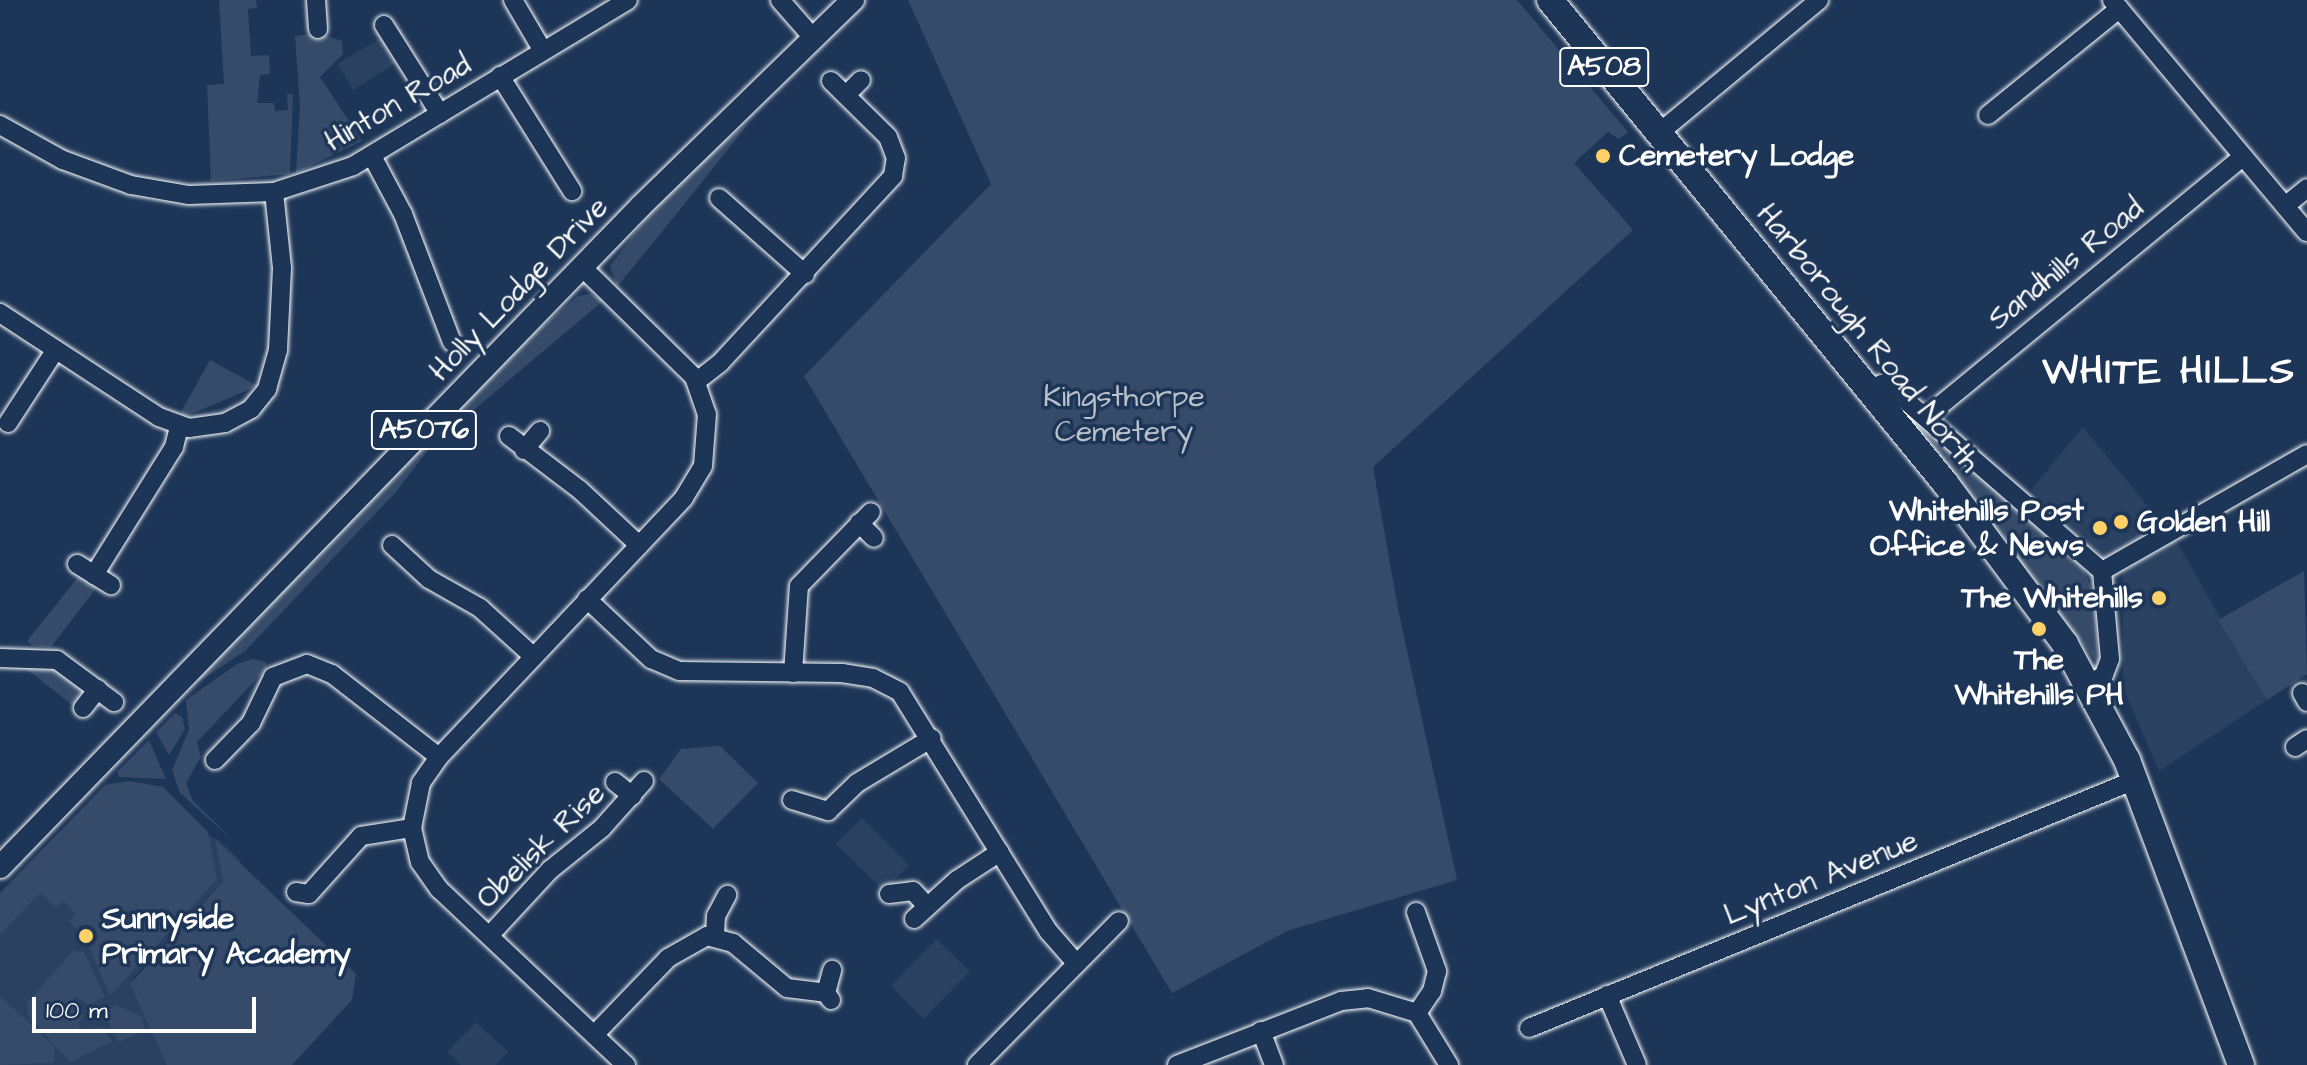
<!DOCTYPE html>
<html>
<head>
<meta charset="utf-8">
<style>
  body { margin:0 }
  #map { position:relative; width:2307px; height:1065px; overflow:hidden; background:#1d3557; font-family:"Architects Daughter",sans-serif }
  div>[style] { position:absolute }
  .built>* { inset:0; background:#2a4161 }
  .green>* { inset:0; background:#364b69 }
  .roads { filter:drop-shadow(0 0 2px #fff) drop-shadow(0 0 2px #fff) }
  .minor>* { height:18px; margin:-9px; padding:0 9px; transform-origin:9px; border-radius:9px; background:#1d3557 }
  .major>* { height:22px; margin:-11px; padding:0 11px; transform-origin:11px; border-radius:11px; background:#1d3557 }
  .highway>* { height:26px; margin:-13px; padding:0 13px; transform-origin:13px; border-radius:13px; background:#1d3557 }
  .dots>* { width:22px; height:22px; translate:-50% -50%; box-sizing:border-box; border:4px solid #1d3557; border-radius:50% }
  span { translate:-50% -50%; white-space:nowrap; text-align:center; line-height:1.15; -webkit-text-stroke:7px #1d3557; paint-order:stroke }
  .shield-label span { padding:2px 6px; background:#1d3557; border:2px solid; border-radius:6px; -webkit-text-stroke-width:0 }
  .shield-label { font-size:28px; color:#fff; font-weight:700 }
  .street-label { font-size:30px; color:#fff }
  .poi-label { font-size:30px; color:#fff; font-weight:700 }
  .left { translate:0 -50%; text-align:left }
  .right { translate:-100% -50%; text-align:right }
  .park-label { font-size:30px; color:#b9c0ca }
  .district-label { font-size:38px; color:#fff; font-weight:700; letter-spacing:2px }
  .scale { position:absolute; left:32px; top:997px; width:224px; height:36px; box-sizing:border-box; border:4px solid #fff; border-top:0; padding-left:10px; font-size:24px; line-height:28px; white-space:nowrap; color:#fff; -webkit-text-stroke:6px #1d3557; paint-order:stroke }
</style>
</head>
<body>
<div id="map">
  <div class="built">
    <i style="clip-path:polygon(381px 38px,396px 63px,353px 90px,337px 64px)"></i>
    <i style="clip-path:polygon(2083px 427px,2177px 542px,2267px 700px,2159px 771px,2123px 688px,2123px 574px,2031px 490px)"></i>
    <i style="clip-path:polygon(126px 799px,219px 840px,241px 861px,132px 979px,222px 1065px,0 1065px,0 893px,61px 830px)"></i>
    <i style="clip-path:polygon(862px 818px,909px 865px,884px 891px,836px 844px)"></i>
    <i style="clip-path:polygon(936px 939px,970px 971px,924px 1019px,891px 986px)"></i>
    <i style="clip-path:polygon(476px 1022px,508px 1052px,496px 1065px,461px 1065px,447px 1052px)"></i>
  </div>
  <div class="green">
    <i style="clip-path:polygon(219px 0,256px 0,257px 8px,248px 9px,251px 56px,269px 55px,270px 74px,260px 75px,257px 103px,274px 103px,275px 111px,288px 110px,287px 94px,293px 94px,290px 174px,211px 181px,207px 85px,224px 84px)"></i>
    <i style="clip-path:polygon(908px 0,1517px 0,1628px 132px,1619px 139px,1608px 132px,1574px 163px,1633px 230px,1373px 467px,1398px 609px,1457px 880px,1287px 931px,1172px 993px,804px 376px,991px 184px)"></i>
    <i style="clip-path:polygon(318px 33px,342px 41px,343px 54px,320px 77px,362px 141px,296px 173px,300px 107px,295px 36px)"></i>
    <i style="clip-path:polygon(748px 124px,682px 207px,617px 287px,610px 266px,659px 201px,705px 154px)"></i>
    <i style="clip-path:polygon(590px 294px,604px 300px,432px 445px,395px 493px,245px 651px,200px 681px,196px 678px,522px 343px,578px 296px)"></i>
    <i style="clip-path:polygon(210px 360px,258px 386px,184px 417px,181px 412px)"></i>
    <i style="clip-path:polygon(1897px 402px,2082px 565px,2095px 598px,2098px 664px)"></i>
    <i style="clip-path:polygon(2304px 571px,2307px 674px,2267px 700px,2218px 620px)"></i>
    <i style="clip-path:polygon(79px 576px,97px 587px,51px 647px,34px 646px,27px 641px)"></i>
    <i style="clip-path:polygon(253px 659px,266px 662px,267px 668px,197px 742px,201px 757px,186px 783px,193px 801px,236px 843px,180px 793px,172px 770px,189px 730px,186px 700px,237px 664px)"></i>
    <i style="clip-path:polygon(20px 664px,51px 664px,81px 688px,76px 708px)"></i>
    <i style="clip-path:polygon(175px 713px,182px 717px,185px 729px,169px 755px,156px 732px)"></i>
    <i style="clip-path:polygon(149px 740px,166px 779px,119px 777px,117px 772px)"></i>
    <i style="clip-path:polygon(720px 746px,758px 783px,713px 829px,659px 779px,681px 749px)"></i>
    <i style="clip-path:polygon(129px 781px,163px 787px,208px 832px,217px 879px,110px 996px,85px 938px,69px 921px,76px 914px,64px 901px,56px 908px,40px 893px,0 935px,0 893px,105px 785px)"></i>
    <i style="clip-path:polygon(215px 839px,356px 974px,352px 1000px,292px 1065px,167px 1065px,130px 984px,223px 881px)"></i>
    <i style="clip-path:polygon(73px 951px,84px 952px,105px 997px,88px 1005px,76px 996px,70px 1003px,84px 1016px,78px 1023px,82px 1031px,102px 1027px,112px 1041px,70px 1062px,29px 1017px,27px 1003px)"></i>
    <i style="clip-path:polygon(0 996px,55px 1047px,54px 1063px,0 1065px)"></i>
    <i style="clip-path:polygon(116px 1005px,142px 1017px,145px 1031px,118px 1042px,104px 1013px)"></i>
  </div>
  <div class="roads">
    <div class="minor">
      <i style="left:316px;top:0;width:29px;rotate:86deg"></i>
      <i style="left:513px;top:0;width:59px;rotate:59.5deg"></i>
      <i style="left:780px;top:0;width:52px;rotate:48.9deg"></i>
      <i style="left:2112px;top:0;width:303px;rotate:50deg"></i>
      <i style="left:384px;top:25px;width:105px;rotate:57.8deg"></i>
      <i style="left:500px;top:76px;width:136px;rotate:57.9deg"></i>
      <i style="left:846px;top:95px;width:21px;rotate:-45deg"></i>
      <i style="left:1988px;top:115px;width:169px;rotate:-39deg"></i>
      <i style="left:0;top:125px;width:72px;rotate:29.1deg"></i>
      <i style="left:63px;top:160px;width:72px;rotate:20.2deg"></i>
      <i style="left:131px;top:185px;width:59px;rotate:9.8deg"></i>
      <i style="left:189px;top:195px;width:85px;rotate:-2deg"></i>
      <i style="left:274px;top:192px;width:83px;rotate:-18.2deg"></i>
      <i style="left:353px;top:166px;width:321px;rotate:-31.1deg"></i>
      <i style="left:1659px;top:133px;width:208px;rotate:-39.7deg"></i>
      <i style="left:372px;top:156px;width:66px;rotate:61.9deg"></i>
      <i style="left:403px;top:214px;width:137px;rotate:69.1deg"></i>
      <i style="left:719px;top:198px;width:115px;rotate:41.5deg"></i>
      <i style="left:2285px;top:206px;width:28px;rotate:-39deg"></i>
      <i style="left:582px;top:267px;width:157px;rotate:44.5deg"></i>
      <i style="left:694px;top:377px;width:39px;rotate:71deg"></i>
      <i style="left:707px;top:414px;width:52px;rotate:94.4deg"></i>
      <i style="left:703px;top:466px;width:37px;rotate:121deg"></i>
      <i style="left:684px;top:498px;width:357px;rotate:133.4deg"></i>
      <i style="left:439px;top:757px;width:32px;rotate:125deg"></i>
      <i style="left:421px;top:783px;width:46px;rotate:101.3deg"></i>
      <i style="left:412px;top:828px;width:35px;rotate:77deg"></i>
      <i style="left:420px;top:862px;width:33px;rotate:55deg"></i>
      <i style="left:439px;top:889px;width:257px;rotate:43.3deg"></i>
      <i style="left:0;top:313px;width:190px;rotate:33.2deg"></i>
      <i style="left:159px;top:417px;width:32px;rotate:20deg"></i>
      <i style="left:189px;top:428px;width:36px;rotate:-8deg"></i>
      <i style="left:225px;top:423px;width:30px;rotate:-28deg"></i>
      <i style="left:251px;top:409px;width:26px;rotate:-51deg"></i>
      <i style="left:267px;top:389px;width:41px;rotate:-74.2deg"></i>
      <i style="left:278px;top:350px;width:82px;rotate:-87.2deg"></i>
      <i style="left:282px;top:268px;width:76px;rotate:-96deg"></i>
      <i style="left:697px;top:381px;width:29px;rotate:-38deg"></i>
      <i style="left:720px;top:363px;width:255px;rotate:-47.2deg"></i>
      <i style="left:893px;top:176px;width:18px;rotate:-81deg"></i>
      <i style="left:896px;top:158px;width:22px;rotate:-111deg"></i>
      <i style="left:888px;top:137px;width:80px;rotate:-135.5deg"></i>
      <i style="left:1870px;top:389px;width:13px;rotate:-23deg"></i>
      <i style="left:1882px;top:384px;width:17px;rotate:31deg"></i>
      <i style="left:1897px;top:393px;width:271px;rotate:41deg"></i>
      <i style="left:2102px;top:571px;width:88px;rotate:84.8deg"></i>
      <i style="left:2110px;top:659px;width:17px;rotate:111deg"></i>
      <i style="left:2104px;top:675px;width:17px;rotate:147deg"></i>
      <i style="left:1926px;top:417px;width:410px;rotate:-39.4deg"></i>
      <i style="left:8px;top:423px;width:86px;rotate:-56.9deg"></i>
      <i style="left:509px;top:436px;width:89px;rotate:37.3deg"></i>
      <i style="left:580px;top:490px;width:81px;rotate:43deg"></i>
      <i style="left:524px;top:450px;width:25px;rotate:-50deg"></i>
      <i style="left:859px;top:523px;width:21px;rotate:45deg"></i>
      <i style="left:392px;top:545px;width:50px;rotate:42.6deg"></i>
      <i style="left:429px;top:579px;width:59px;rotate:29.6deg"></i>
      <i style="left:480px;top:608px;width:72px;rotate:42.2deg"></i>
      <i style="left:77px;top:564px;width:40px;rotate:32deg"></i>
      <i style="left:2102px;top:571px;width:236px;rotate:-29.7deg"></i>
      <i style="left:94px;top:575px;width:151px;rotate:-58deg"></i>
      <i style="left:174px;top:447px;width:21px;rotate:-76deg"></i>
      <i style="left:587px;top:599px;width:88px;rotate:43.2deg"></i>
      <i style="left:651px;top:659px;width:30px;rotate:23deg"></i>
      <i style="left:679px;top:671px;width:163px;rotate:0.7deg"></i>
      <i style="left:842px;top:673px;width:31px;rotate:9deg"></i>
      <i style="left:873px;top:678px;width:30px;rotate:27deg"></i>
      <i style="left:900px;top:692px;width:282px;rotate:58.2deg"></i>
      <i style="left:1049px;top:932px;width:41px;rotate:48.9deg"></i>
      <i style="left:0;top:658px;width:57px;rotate:2deg"></i>
      <i style="left:57px;top:660px;width:71px;rotate:36.4deg"></i>
      <i style="left:793px;top:673px;width:87px;rotate:-86.1deg"></i>
      <i style="left:799px;top:586px;width:103px;rotate:-45.8deg"></i>
      <i style="left:2302px;top:693px;width:10px;rotate:61deg"></i>
      <i style="left:83px;top:708px;width:24px;rotate:-52deg"></i>
      <i style="left:2295px;top:747px;width:14px;rotate:-34deg"></i>
      <i style="left:215px;top:760px;width:52px;rotate:-45.8deg"></i>
      <i style="left:251px;top:723px;width:51px;rotate:-64.4deg"></i>
      <i style="left:273px;top:677px;width:36px;rotate:-21deg"></i>
      <i style="left:307px;top:664px;width:27px;rotate:22deg"></i>
      <i style="left:332px;top:674px;width:135px;rotate:37.8deg"></i>
      <i style="left:615px;top:782px;width:22px;rotate:39deg"></i>
      <i style="left:792px;top:800px;width:38px;rotate:17deg"></i>
      <i style="left:828px;top:811px;width:40px;rotate:-44deg"></i>
      <i style="left:857px;top:783px;width:87px;rotate:-31deg"></i>
      <i style="left:296px;top:892px;width:13px;rotate:9deg"></i>
      <i style="left:309px;top:894px;width:78px;rotate:-48.1deg"></i>
      <i style="left:361px;top:836px;width:52px;rotate:-8.9deg"></i>
      <i style="left:889px;top:894px;width:24px;rotate:-7deg"></i>
      <i style="left:913px;top:891px;width:21px;rotate:47deg"></i>
      <i style="left:1416px;top:912px;width:63px;rotate:70.4deg"></i>
      <i style="left:1437px;top:971px;width:21px;rotate:104deg"></i>
      <i style="left:1432px;top:991px;width:27px;rotate:124deg"></i>
      <i style="left:914px;top:919px;width:58px;rotate:-42.2deg"></i>
      <i style="left:957px;top:880px;width:51px;rotate:-33.1deg"></i>
      <i style="left:715px;top:935px;width:19px;rotate:-87deg"></i>
      <i style="left:716px;top:916px;width:24px;rotate:-62deg"></i>
      <i style="left:489px;top:936px;width:90px;rotate:-47.3deg"></i>
      <i style="left:550px;top:870px;width:67px;rotate:-38.9deg"></i>
      <i style="left:602px;top:828px;width:63px;rotate:-48.2deg"></i>
      <i style="left:1607px;top:995px;width:76px;rotate:66.8deg"></i>
      <i style="left:831px;top:1000px;width:9px;rotate:-126deg"></i>
      <i style="left:826px;top:993px;width:24px;rotate:-75deg"></i>
      <i style="left:1529px;top:1028px;width:655px;rotate:-22.26deg"></i>
      <i style="left:1261px;top:1031px;width:36px;rotate:69deg"></i>
      <i style="left:594px;top:1035px;width:107px;rotate:-46.1deg"></i>
      <i style="left:668px;top:958px;width:45px;rotate:-29.4deg"></i>
      <i style="left:707px;top:936px;width:27px;rotate:15deg"></i>
      <i style="left:733px;top:943px;width:70px;rotate:39.8deg"></i>
      <i style="left:787px;top:988px;width:39px;rotate:7deg"></i>
      <i style="left:977px;top:1065px;width:202px;rotate:-45.4deg"></i>
      <i style="left:1177px;top:1065px;width:176px;rotate:-21.3deg"></i>
      <i style="left:1341px;top:1001px;width:27px;rotate:-6deg"></i>
      <i style="left:1368px;top:998px;width:51px;rotate:17deg"></i>
      <i style="left:1417px;top:1013px;width:61px;rotate:58.4deg"></i>
    </div>
    <div class="major">
      <i style="left:0;top:867px;width:921px;rotate:-45.88deg"></i>
      <i style="left:641px;top:206px;width:296px;rotate:-44.2deg"></i>
    </div>
    <div class="highway">
      <i style="left:1550px;top:0;width:624px;rotate:50.72deg"></i>
      <i style="left:1945px;top:483px;width:201px;rotate:53.3deg"></i>
      <i style="left:2065px;top:644px;width:132px;rotate:61.9deg"></i>
      <i style="left:2127px;top:760px;width:326px;rotate:69.5deg"></i>
    </div>
  </div>
  <div class="dots">
    <i style="left:1603px;top:156px;background:#ffd166"></i>
    <i style="left:2121px;top:522px;background:#ffd166"></i>
    <i style="left:2100px;top:528px;background:#ffd166"></i>
    <i style="left:2159px;top:598px;background:#ffd166"></i>
    <i style="left:2039px;top:629px;background:#ffd166"></i>
    <i style="left:86px;top:936px;background:#ffd166"></i>
  </div>
  <div class="shield-label">
    <span style="left:1604px;top:67px">A508</span>
    <span style="left:424px;top:430px">A5076</span>
  </div>
  <div class="street-label">
    <span style="left:398px;top:103px;rotate:-30deg">Hinton Road</span>
    <span style="left:2066px;top:264px;rotate:-39deg">Sandhills Road</span>
    <span style="left:519px;top:289px;rotate:-46deg">Holly Lodge Drive</span>
    <span style="left:1868px;top:338px;rotate:51deg">Harborough Road North</span>
    <span style="left:541px;top:846px;rotate:-44deg">Obelisk Rise</span>
    <span style="left:1821px;top:878px;rotate:-22deg">Lynton Avenue</span>
  </div>
  <div class="poi-label">
    <span class="left" style="left:1619px;top:156px">Cemetery Lodge</span>
    <span class="right" style="left:2084px;top:528px">Whitehills Post<br>Office &amp; News</span>
    <span class="left" style="left:2137px;top:522px">Golden Hill</span>
    <span class="right" style="left:2143px;top:598px">The Whitehills</span>
    <span style="left:2039px;top:677px">The<br>Whitehills PH</span>
    <span class="left" style="left:102px;top:936px">Sunnyside<br>Primary Academy</span>
  </div>
  <div class="park-label">
    <span style="left:1124px;top:414px">Kingsthorpe<br>Cemetery</span>
  </div>
  <div class="district-label">
    <span style="left:2169px;top:373px">WHITE HILLS</span>
  </div>
  <div class="scale">100 m</div>
</div>
</body>
</html>
